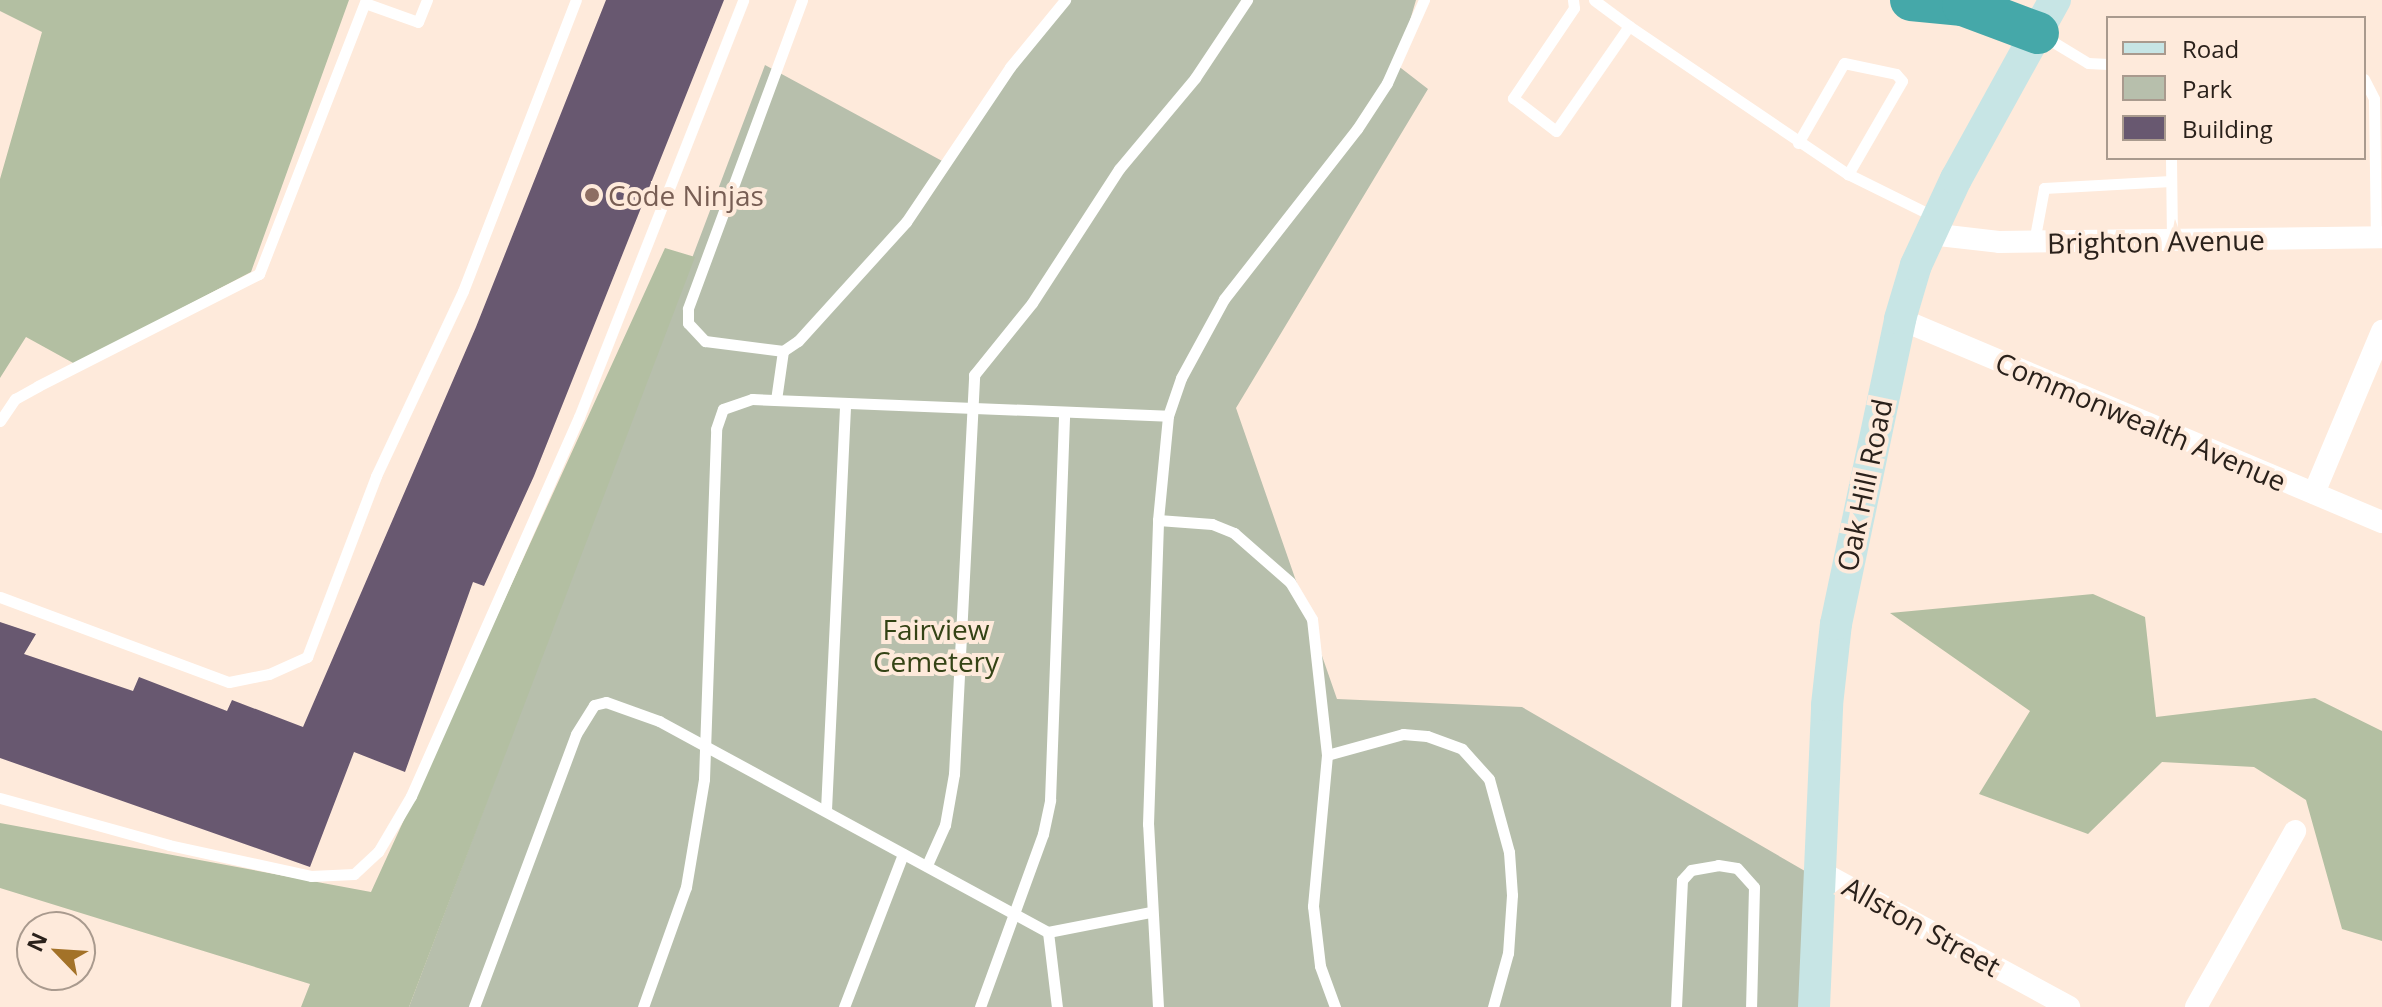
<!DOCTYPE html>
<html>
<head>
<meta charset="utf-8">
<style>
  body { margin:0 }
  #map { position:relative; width:2382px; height:1007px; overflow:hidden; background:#feeadb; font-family:"Open Sans",sans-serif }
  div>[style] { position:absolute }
  .green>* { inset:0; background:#b7bfac }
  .forest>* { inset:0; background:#b3bfa2 }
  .building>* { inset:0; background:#685870 }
  .lane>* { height:11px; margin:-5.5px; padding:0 5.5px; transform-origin:5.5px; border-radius:5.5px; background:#fff }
  .street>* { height:22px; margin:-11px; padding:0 11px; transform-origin:11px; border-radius:11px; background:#fff }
  .secondary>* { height:32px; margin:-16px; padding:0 16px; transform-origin:16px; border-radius:16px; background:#c7e5e5 }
  .highway>* { height:42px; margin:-21px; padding:0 21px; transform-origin:21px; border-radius:21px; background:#45a8a9 }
  .dots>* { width:22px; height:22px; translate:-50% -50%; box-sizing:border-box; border:4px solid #feeadb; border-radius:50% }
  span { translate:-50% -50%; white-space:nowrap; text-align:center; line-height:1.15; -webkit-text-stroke:8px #feeadb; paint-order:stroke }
  .education-label { font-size:28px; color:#785e54 }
  .left { translate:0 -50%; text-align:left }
  .street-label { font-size:28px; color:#2a211b }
  .park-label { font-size:28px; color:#344315 }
  .legend { position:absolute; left:2106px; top:16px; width:260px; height:144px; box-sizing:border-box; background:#feeadb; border:2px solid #a99a8e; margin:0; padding:10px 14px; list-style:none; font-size:24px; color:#2a211b }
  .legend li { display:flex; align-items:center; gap:16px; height:40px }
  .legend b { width:40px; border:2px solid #a99a8e }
  .north { position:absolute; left:16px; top:911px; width:80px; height:80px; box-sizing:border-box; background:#feeadb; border:2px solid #a99a8e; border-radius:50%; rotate:295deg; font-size:22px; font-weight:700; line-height:32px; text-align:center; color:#2a211b }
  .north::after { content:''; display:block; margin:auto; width:28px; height:36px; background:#a37228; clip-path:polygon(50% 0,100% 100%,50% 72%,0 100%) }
</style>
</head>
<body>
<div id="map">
  <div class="green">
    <i style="clip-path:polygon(1060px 0,1416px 0,1397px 65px,1428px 89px,1236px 408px,1337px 699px,1522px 707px,1817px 878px,1812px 1007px,409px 1007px,765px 65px,944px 162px)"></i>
  </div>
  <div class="forest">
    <i style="clip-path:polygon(0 0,349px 0,251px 272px,75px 364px,26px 337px,0 378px,0 179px,42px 32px,0 11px)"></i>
    <i style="clip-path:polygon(665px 248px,695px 257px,409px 1007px,301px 1007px,310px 984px,0 888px,0 823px,371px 892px)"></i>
    <i style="clip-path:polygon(2093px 594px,2145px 617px,2156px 717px,2315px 698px,2382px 731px,2382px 941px,2342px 929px,2306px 800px,2254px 767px,2162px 762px,2088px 834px,1979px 794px,2030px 711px,1890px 613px)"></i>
  </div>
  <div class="building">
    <i style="clip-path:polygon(606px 0,724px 0,534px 476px,484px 586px,473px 582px,405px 772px,354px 752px,310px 867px,0 758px,0 622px,36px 634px,24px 654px,133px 691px,139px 677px,227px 711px,232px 700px,303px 727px,476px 327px)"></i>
  </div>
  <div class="lane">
    <i style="left:802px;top:0;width:329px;rotate:110.3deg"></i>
    <i style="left:688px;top:309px;width:14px;rotate:90deg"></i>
    <i style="left:688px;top:323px;width:25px;rotate:47deg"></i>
    <i style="left:705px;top:341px;width:79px;rotate:7.3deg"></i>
    <i style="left:783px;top:351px;width:18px;rotate:-34deg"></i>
    <i style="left:798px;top:341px;width:161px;rotate:-47.8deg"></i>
    <i style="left:906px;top:222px;width:187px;rotate:-56.1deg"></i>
    <i style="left:1010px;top:67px;width:87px;rotate:-50.6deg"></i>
    <i style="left:1573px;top:0;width:8px;rotate:83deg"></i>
    <i style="left:1574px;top:8px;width:109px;rotate:124.1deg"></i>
    <i style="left:1513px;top:98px;width:54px;rotate:37.5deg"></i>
    <i style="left:1556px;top:131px;width:128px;rotate:-55.2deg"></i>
    <i style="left:1629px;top:26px;width:264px;rotate:34.1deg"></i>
    <i style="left:1848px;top:174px;width:99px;rotate:26.3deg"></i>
    <i style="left:1594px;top:0;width:44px;rotate:36.6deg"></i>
    <i style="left:365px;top:3px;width:56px;rotate:19.7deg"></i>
    <i style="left:418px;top:22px;width:24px;rotate:-68deg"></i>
    <i style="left:2045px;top:37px;width:50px;rotate:31.2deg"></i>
    <i style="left:2088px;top:63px;width:20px;rotate:3deg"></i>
    <i style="left:2364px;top:79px;width:22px;rotate:63deg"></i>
    <i style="left:2374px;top:99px;width:138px;rotate:89.2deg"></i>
    <i style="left:1798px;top:143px;width:92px;rotate:-60.1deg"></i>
    <i style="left:1844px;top:63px;width:53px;rotate:11.9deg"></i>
    <i style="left:1896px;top:74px;width:9px;rotate:49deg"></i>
    <i style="left:1902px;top:81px;width:108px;rotate:120.1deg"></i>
    <i style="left:2171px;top:158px;width:83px;rotate:89.3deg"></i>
    <i style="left:2034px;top:242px;width:55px;rotate:-79.5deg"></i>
    <i style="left:2044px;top:188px;width:127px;rotate:-3.2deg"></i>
    <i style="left:776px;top:400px;width:49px;rotate:-81.9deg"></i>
    <i style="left:0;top:421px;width:27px;rotate:-56deg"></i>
    <i style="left:15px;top:399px;width:26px;rotate:-29deg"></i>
    <i style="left:38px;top:386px;width:248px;rotate:-26.9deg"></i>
    <i style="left:259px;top:274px;width:294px;rotate:-68.7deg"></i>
    <i style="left:1158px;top:520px;width:54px;rotate:4.2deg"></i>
    <i style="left:1212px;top:524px;width:24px;rotate:22deg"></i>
    <i style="left:1234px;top:533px;width:74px;rotate:41.2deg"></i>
    <i style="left:1290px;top:582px;width:43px;rotate:59.3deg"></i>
    <i style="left:1312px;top:619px;width:137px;rotate:83.7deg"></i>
    <i style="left:1327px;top:755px;width:152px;rotate:95.3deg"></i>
    <i style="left:1313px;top:906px;width:60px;rotate:83.3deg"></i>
    <i style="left:1320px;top:966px;width:44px;rotate:69.9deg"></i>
    <i style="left:0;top:597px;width:244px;rotate:20.4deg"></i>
    <i style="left:229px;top:682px;width:41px;rotate:-11.3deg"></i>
    <i style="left:269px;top:674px;width:42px;rotate:-24.1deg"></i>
    <i style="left:307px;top:657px;width:194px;rotate:-69.1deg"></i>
    <i style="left:376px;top:476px;width:204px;rotate:-64.8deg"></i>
    <i style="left:463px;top:291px;width:312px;rotate:-68.8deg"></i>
    <i style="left:1327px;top:755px;width:79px;rotate:-15.4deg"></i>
    <i style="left:1403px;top:734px;width:24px;rotate:5deg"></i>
    <i style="left:1427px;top:736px;width:37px;rotate:20deg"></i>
    <i style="left:1462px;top:749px;width:40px;rotate:48deg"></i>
    <i style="left:1489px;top:779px;width:76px;rotate:74.7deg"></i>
    <i style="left:1509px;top:852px;width:43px;rotate:86deg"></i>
    <i style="left:1512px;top:895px;width:58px;rotate:93.9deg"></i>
    <i style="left:1508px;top:953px;width:56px;rotate:105.5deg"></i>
    <i style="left:0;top:798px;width:175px;rotate:15.5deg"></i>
    <i style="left:169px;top:845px;width:145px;rotate:12.3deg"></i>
    <i style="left:311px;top:876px;width:43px;rotate:-2.7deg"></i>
    <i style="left:354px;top:874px;width:33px;rotate:-43deg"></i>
    <i style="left:378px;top:852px;width:65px;rotate:-59.5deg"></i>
    <i style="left:411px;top:796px;width:415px;rotate:-66.1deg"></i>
    <i style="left:579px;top:417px;width:448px;rotate:-68.5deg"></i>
    <i style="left:826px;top:810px;width:407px;rotate:-87.3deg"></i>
    <i style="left:927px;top:865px;width:44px;rotate:-65.8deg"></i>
    <i style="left:945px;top:825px;width:52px;rotate:-80deg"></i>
    <i style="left:954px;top:774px;width:400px;rotate:-87.1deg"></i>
    <i style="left:974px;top:375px;width:92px;rotate:-51.1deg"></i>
    <i style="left:1032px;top:303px;width:160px;rotate:-57deg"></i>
    <i style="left:1119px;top:169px;width:119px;rotate:-50.1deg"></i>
    <i style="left:1195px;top:78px;width:94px;rotate:-56.3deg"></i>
    <i style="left:1048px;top:932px;width:76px;rotate:83.2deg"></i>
    <i style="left:474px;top:1007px;width:291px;rotate:-69.5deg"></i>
    <i style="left:576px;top:734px;width:34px;rotate:-58deg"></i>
    <i style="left:594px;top:705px;width:12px;rotate:-14deg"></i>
    <i style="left:606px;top:702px;width:56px;rotate:19.7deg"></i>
    <i style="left:659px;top:721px;width:443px;rotate:28.5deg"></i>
    <i style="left:1048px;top:932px;width:105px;rotate:-11deg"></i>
    <i style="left:643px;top:1007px;width:127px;rotate:-70.3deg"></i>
    <i style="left:686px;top:887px;width:109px;rotate:-80.5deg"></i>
    <i style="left:704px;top:779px;width:350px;rotate:-88deg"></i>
    <i style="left:716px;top:429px;width:21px;rotate:-71deg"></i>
    <i style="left:723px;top:409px;width:31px;rotate:-19deg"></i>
    <i style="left:752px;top:399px;width:416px;rotate:2.3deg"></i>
    <i style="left:844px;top:1007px;width:164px;rotate:-68.9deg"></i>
    <i style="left:980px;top:1007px;width:184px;rotate:-70deg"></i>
    <i style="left:1043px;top:834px;width:35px;rotate:-78deg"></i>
    <i style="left:1050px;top:800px;width:387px;rotate:-87.9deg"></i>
    <i style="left:1158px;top:1007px;width:183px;rotate:-93.1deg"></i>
    <i style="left:1148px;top:824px;width:304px;rotate:-88.1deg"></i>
    <i style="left:1158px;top:520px;width:104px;rotate:-84.5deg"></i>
    <i style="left:1168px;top:416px;width:40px;rotate:-71.1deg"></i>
    <i style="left:1181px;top:378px;width:90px;rotate:-61.4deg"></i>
    <i style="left:1224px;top:299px;width:216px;rotate:-52deg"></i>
    <i style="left:1357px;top:129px;width:55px;rotate:-56.9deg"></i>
    <i style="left:1387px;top:83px;width:91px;rotate:-66deg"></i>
    <i style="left:1676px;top:1007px;width:127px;rotate:-87.3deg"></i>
    <i style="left:1682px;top:880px;width:13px;rotate:-48deg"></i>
    <i style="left:1691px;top:870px;width:27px;rotate:-10deg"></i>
    <i style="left:1718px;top:865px;width:19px;rotate:9deg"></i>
    <i style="left:1737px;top:868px;width:25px;rotate:48deg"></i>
    <i style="left:1754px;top:887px;width:120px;rotate:91.4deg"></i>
  </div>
  <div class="street">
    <i style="left:1930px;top:234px;width:69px;rotate:6.6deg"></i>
    <i style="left:1999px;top:242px;width:383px;rotate:-0.7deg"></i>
    <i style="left:1900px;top:319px;width:523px;rotate:22.84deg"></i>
    <i style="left:2314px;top:493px;width:176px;rotate:-67.2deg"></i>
    <i style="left:1817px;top:870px;width:287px;rotate:28.5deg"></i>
    <i style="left:2196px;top:1007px;width:202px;rotate:-60.6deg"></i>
  </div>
  <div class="secondary">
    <i style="left:1814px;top:1007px;width:302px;rotate:-87.5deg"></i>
    <i style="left:1827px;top:705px;width:81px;rotate:-83.7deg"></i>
    <i style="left:1836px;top:624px;width:312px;rotate:-78.1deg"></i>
    <i style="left:1900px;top:319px;width:56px;rotate:-73.5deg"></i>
    <i style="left:1916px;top:265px;width:95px;rotate:-65.1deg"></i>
    <i style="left:1956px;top:179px;width:205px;rotate:-61.1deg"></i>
  </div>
  <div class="highway">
    <i style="left:1911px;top:0;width:52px;rotate:5.5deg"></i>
    <i style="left:1963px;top:5px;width:80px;rotate:20.5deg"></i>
  </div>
  <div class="dots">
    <i style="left:592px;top:195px;background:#8d6e63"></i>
  </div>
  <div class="education-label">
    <span class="left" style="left:608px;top:195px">Code Ninjas</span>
  </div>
  <div class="street-label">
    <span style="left:2156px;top:241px;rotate:-1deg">Brighton Avenue</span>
    <span style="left:2141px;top:421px;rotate:23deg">Commonwealth Avenue</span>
    <span style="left:1864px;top:485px;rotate:-78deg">Oak Hill Road</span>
    <span style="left:1922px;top:926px;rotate:29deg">Allston Street</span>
  </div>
  <div class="park-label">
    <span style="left:936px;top:645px">Fairview<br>Cemetery</span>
  </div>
  <ul class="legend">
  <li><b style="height:10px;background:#c7e5e5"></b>Road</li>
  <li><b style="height:22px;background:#b7bfac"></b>Park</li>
  <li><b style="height:22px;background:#685870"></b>Building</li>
  </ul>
  <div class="north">N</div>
</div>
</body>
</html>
